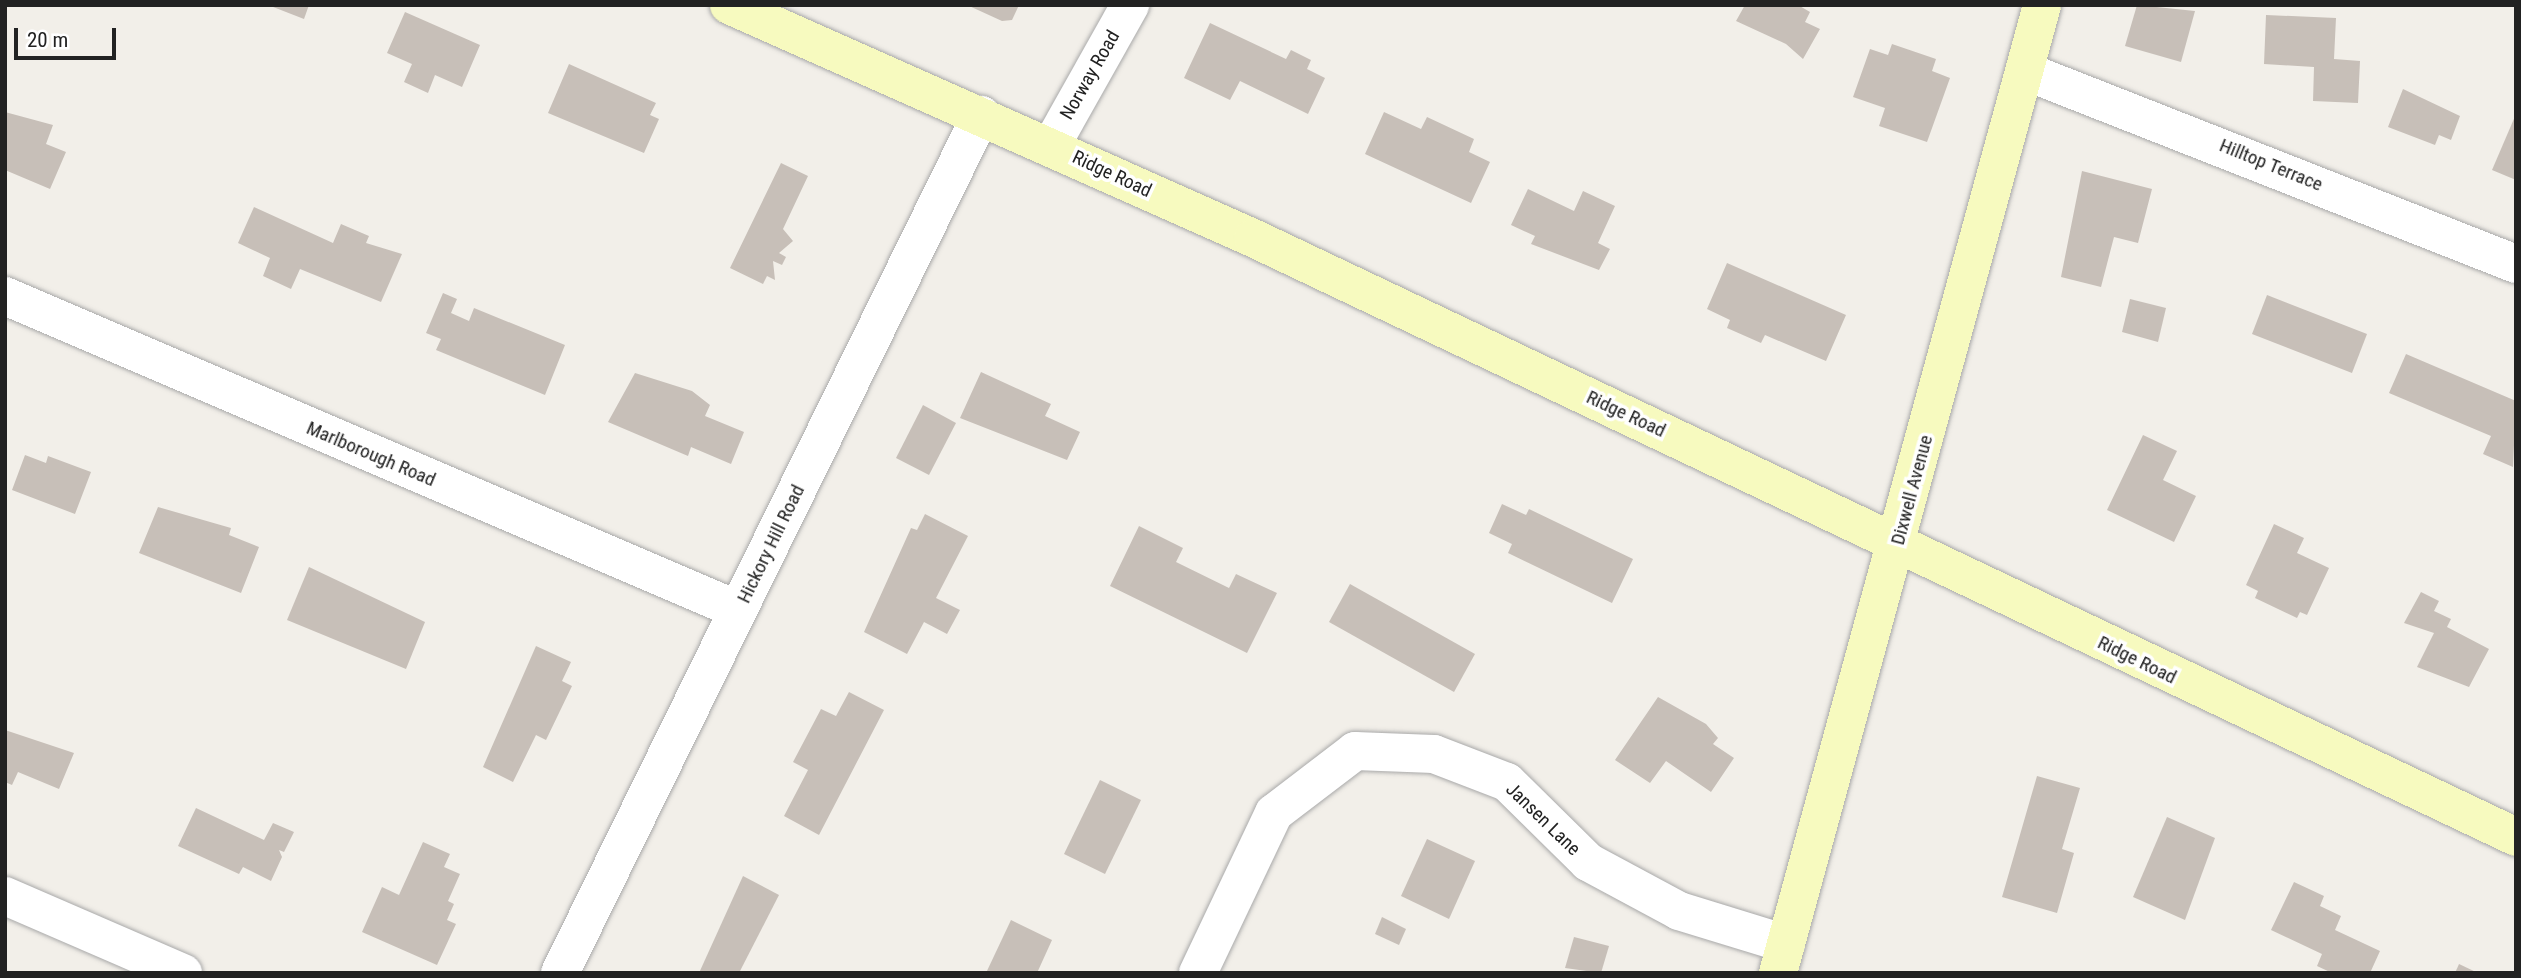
<!DOCTYPE html>
<html>
<head>
<meta charset="utf-8">
<style>
  body { margin:0 }
  #map { position:relative; width:2521px; height:978px; overflow:hidden; background:#f2efe9; font-family:"Roboto Condensed",sans-serif }
  div>[style] { position:absolute }
  .building>* { inset:0; background:#c7bfb8 }
  .roads { filter:drop-shadow(0 0 2px #a9a9a9) drop-shadow(0 0 2px #a9a9a9) }
  .street>* { height:38px; margin:-19px; padding:0 19px; transform-origin:19px; border-radius:19px; background:#fff }
  .secondary>* { height:38px; margin:-19px; padding:0 19px; transform-origin:19px; border-radius:19px; background:#f7fabf }
  span { translate:-50% -50%; white-space:nowrap; text-align:center; line-height:1.15; -webkit-text-stroke:7px #fff; paint-order:stroke }
  .street-label { font-size:19px; color:#222 }
  .frame { position:absolute; inset:0; border:7px solid #222; pointer-events:none }
  .scale { position:absolute; left:14px; top:28px; width:102px; height:32px; box-sizing:border-box; border:4px solid #222; border-top:0; padding-left:9px; font-size:21px; line-height:24px; white-space:nowrap; color:#222; -webkit-text-stroke:5px #fff; paint-order:stroke }
</style>
</head>
<body>
<div id="map">
  <div class="building">
    <i style="clip-path:polygon(268px 5px,309px 5px,304px 19px)"></i>
    <i style="clip-path:polygon(967px 5px,1019px 5px,1012px 20px,1002px 21px)"></i>
    <i style="clip-path:polygon(1745px 5px,1798px 5px,1810px 12px,1805px 22px,1820px 29px,1803px 59px,1786px 44px,1736px 21px)"></i>
    <i style="clip-path:polygon(2137px 5px,2195px 11px,2181px 62px,2125px 46px)"></i>
    <i style="clip-path:polygon(405px 12px,480px 45px,462px 87px,435px 75px,428px 93px,404px 82px,412px 64px,387px 53px)"></i>
    <i style="clip-path:polygon(2266px 15px,2336px 18px,2334px 59px,2360px 61px,2358px 103px,2313px 101px,2314px 67px,2264px 64px)"></i>
    <i style="clip-path:polygon(1210px 23px,1286px 59px,1291px 50px,1311px 60px,1307px 69px,1325px 78px,1308px 114px,1240px 81px,1230px 100px,1184px 78px)"></i>
    <i style="clip-path:polygon(1892px 44px,1936px 59px,1932px 71px,1950px 78px,1927px 142px,1879px 126px,1885px 108px,1853px 97px,1870px 49px,1888px 55px)"></i>
    <i style="clip-path:polygon(569px 64px,656px 103px,650px 115px,659px 119px,644px 153px,548px 113px)"></i>
    <i style="clip-path:polygon(2403px 89px,2460px 116px,2451px 140px,2439px 135px,2435px 145px,2388px 127px)"></i>
    <i style="clip-path:polygon(5px 112px,53px 125px,46px 144px,66px 152px,50px 189px,5px 170px)"></i>
    <i style="clip-path:polygon(1384px 112px,1421px 129px,1427px 117px,1474px 139px,1469px 152px,1490px 162px,1471px 203px,1365px 154px)"></i>
    <i style="clip-path:polygon(2516px 114px,2516px 180px,2492px 170px)"></i>
    <i style="clip-path:polygon(781px 163px,808px 176px,783px 229px,793px 241px,779px 253px,786px 257px,782px 265px,773px 261px,775px 280px,767px 276px,763px 284px,730px 268px)"></i>
    <i style="clip-path:polygon(2082px 171px,2152px 189px,2138px 243px,2114px 237px,2101px 287px,2061px 277px)"></i>
    <i style="clip-path:polygon(1528px 189px,1574px 211px,1583px 191px,1615px 206px,1598px 243px,1610px 249px,1599px 270px,1531px 244px,1535px 236px,1511px 225px)"></i>
    <i style="clip-path:polygon(254px 207px,333px 243px,341px 224px,369px 236px,366px 243px,402px 254px,381px 302px,300px 269px,291px 289px,263px 276px,270px 258px,238px 243px)"></i>
    <i style="clip-path:polygon(1727px 263px,1846px 315px,1826px 361px,1765px 335px,1761px 343px,1727px 328px,1730px 320px,1707px 309px)"></i>
    <i style="clip-path:polygon(443px 293px,457px 299px,451px 313px,469px 321px,474px 308px,565px 345px,545px 395px,436px 350px,441px 339px,426px 333px)"></i>
    <i style="clip-path:polygon(2267px 295px,2367px 334px,2352px 373px,2252px 334px)"></i>
    <i style="clip-path:polygon(2130px 299px,2166px 308px,2158px 342px,2122px 332px)"></i>
    <i style="clip-path:polygon(2406px 354px,2516px 401px,2513px 467px,2483px 454px,2491px 436px,2389px 393px)"></i>
    <i style="clip-path:polygon(981px 372px,1051px 404px,1045px 416px,1080px 432px,1067px 460px,960px 418px)"></i>
    <i style="clip-path:polygon(635px 373px,692px 391px,710px 405px,705px 416px,744px 432px,731px 464px,691px 447px,688px 456px,608px 422px)"></i>
    <i style="clip-path:polygon(923px 405px,956px 423px,929px 475px,896px 458px)"></i>
    <i style="clip-path:polygon(2143px 435px,2177px 451px,2163px 480px,2196px 496px,2174px 542px,2107px 510px)"></i>
    <i style="clip-path:polygon(25px 455px,46px 463px,48px 456px,91px 472px,75px 514px,12px 490px)"></i>
    <i style="clip-path:polygon(1502px 504px,1526px 515px,1529px 509px,1633px 559px,1612px 603px,1508px 553px,1512px 544px,1489px 533px)"></i>
    <i style="clip-path:polygon(158px 507px,231px 528px,229px 535px,259px 547px,241px 593px,139px 553px)"></i>
    <i style="clip-path:polygon(925px 514px,968px 536px,936px 598px,960px 610px,947px 634px,924px 622px,907px 654px,864px 632px,911px 528px,917px 530px)"></i>
    <i style="clip-path:polygon(2274px 524px,2304px 538px,2297px 553px,2329px 568px,2307px 615px,2300px 612px,2297px 618px,2255px 598px,2258px 591px,2246px 585px)"></i>
    <i style="clip-path:polygon(1139px 526px,1183px 548px,1176px 562px,1229px 588px,1236px 574px,1277px 593px,1247px 653px,1110px 586px)"></i>
    <i style="clip-path:polygon(309px 567px,425px 622px,406px 669px,287px 620px)"></i>
    <i style="clip-path:polygon(1350px 584px,1475px 654px,1454px 692px,1329px 622px)"></i>
    <i style="clip-path:polygon(2421px 592px,2439px 601px,2434px 611px,2451px 619px,2447px 627px,2489px 649px,2469px 687px,2417px 667px,2434px 633px,2404px 623px)"></i>
    <i style="clip-path:polygon(536px 646px,571px 662px,562px 681px,572px 686px,546px 740px,536px 735px,513px 782px,483px 767px)"></i>
    <i style="clip-path:polygon(849px 692px,884px 710px,819px 835px,784px 816px,808px 770px,793px 762px,821px 709px,836px 716px)"></i>
    <i style="clip-path:polygon(1658px 697px,1706px 724px,1718px 738px,1713px 744px,1734px 758px,1711px 792px,1666px 761px,1650px 783px,1615px 760px)"></i>
    <i style="clip-path:polygon(5px 730px,74px 753px,59px 789px,18px 772px,12px 785px,5px 782px)"></i>
    <i style="clip-path:polygon(2037px 776px,2080px 788px,2062px 849px,2074px 853px,2057px 913px,2002px 897px)"></i>
    <i style="clip-path:polygon(1100px 780px,1141px 800px,1105px 874px,1064px 854px)"></i>
    <i style="clip-path:polygon(196px 808px,264px 840px,273px 823px,294px 832px,284px 852px,279px 850px,282px 857px,271px 881px,243px 867px,239px 874px,178px 846px)"></i>
    <i style="clip-path:polygon(2167px 817px,2215px 838px,2185px 920px,2133px 897px)"></i>
    <i style="clip-path:polygon(1427px 839px,1475px 861px,1449px 919px,1401px 896px)"></i>
    <i style="clip-path:polygon(423px 842px,450px 854px,444px 867px,460px 874px,448px 901px,454px 904px,447px 920px,456px 924px,437px 965px,362px 932px,382px 887px,399px 895px)"></i>
    <i style="clip-path:polygon(743px 876px,779px 895px,739px 973px,699px 973px)"></i>
    <i style="clip-path:polygon(2294px 882px,2324px 896px,2320px 906px,2341px 916px,2335px 930px,2380px 951px,2370px 973px,2332px 973px,2317px 966px,2322px 954px,2271px 930px)"></i>
    <i style="clip-path:polygon(1382px 917px,1406px 929px,1399px 945px,1375px 934px)"></i>
    <i style="clip-path:polygon(1011px 920px,1052px 940px,1037px 973px,986px 973px)"></i>
    <i style="clip-path:polygon(1574px 937px,1609px 946px,1601px 973px,1565px 968px)"></i>
    <i style="clip-path:polygon(2459px 964px,2478px 973px,2455px 973px)"></i>
  </div>
  <div class="roads">
    <div class="street">
      <i style="left:2025px;top:71px;width:528px;rotate:21.46deg"></i>
      <i style="left:1051px;top:146px;width:162px;rotate:-60.7deg"></i>
      <i style="left:5px;top:296px;width:797px;rotate:23.19deg"></i>
      <i style="left:5px;top:896px;width:194px;rotate:23.4deg"></i>
      <i style="left:560px;top:973px;width:956px;rotate:-63.86deg"></i>
      <i style="left:1198px;top:973px;width:177px;rotate:-64.6deg"></i>
      <i style="left:1274px;top:813px;width:102px;rotate:-37.4deg"></i>
      <i style="left:1355px;top:751px;width:79px;rotate:2.2deg"></i>
      <i style="left:1434px;top:754px;width:78px;rotate:21deg"></i>
      <i style="left:1507px;top:782px;width:114px;rotate:44.6deg"></i>
      <i style="left:1588px;top:862px;width:103px;rotate:28.3deg"></i>
      <i style="left:1679px;top:911px;width:112px;rotate:17.1deg"></i>
    </div>
    <div class="secondary">
      <i style="left:729px;top:5px;width:573px;rotate:23.97deg"></i>
      <i style="left:1253px;top:238px;width:1398px;rotate:25.37deg"></i>
      <i style="left:1778px;top:973px;width:1003px;rotate:-74.74deg"></i>
    </div>
  </div>
  <div class="street-label">
    <span style="left:1090px;top:75px;rotate:-60deg">Norway Road</span>
    <span style="left:2271px;top:165px;rotate:22deg">Hilltop Terrace</span>
    <span style="left:1112px;top:174px;rotate:25deg">Ridge Road</span>
    <span style="left:1626px;top:414px;rotate:25deg">Ridge Road</span>
    <span style="left:371px;top:454px;rotate:23deg">Marlborough Road</span>
    <span style="left:1912px;top:490px;rotate:-75deg">Dixwell Avenue</span>
    <span style="left:771px;top:544px;rotate:-64deg">Hickory Hill Road</span>
    <span style="left:2137px;top:660px;rotate:26deg">Ridge Road</span>
    <span style="left:1543px;top:819px;rotate:44deg">Jansen Lane</span>
  </div>
  <div class="frame"></div>
  <div class="scale">20 m</div>
</div>
</body>
</html>
